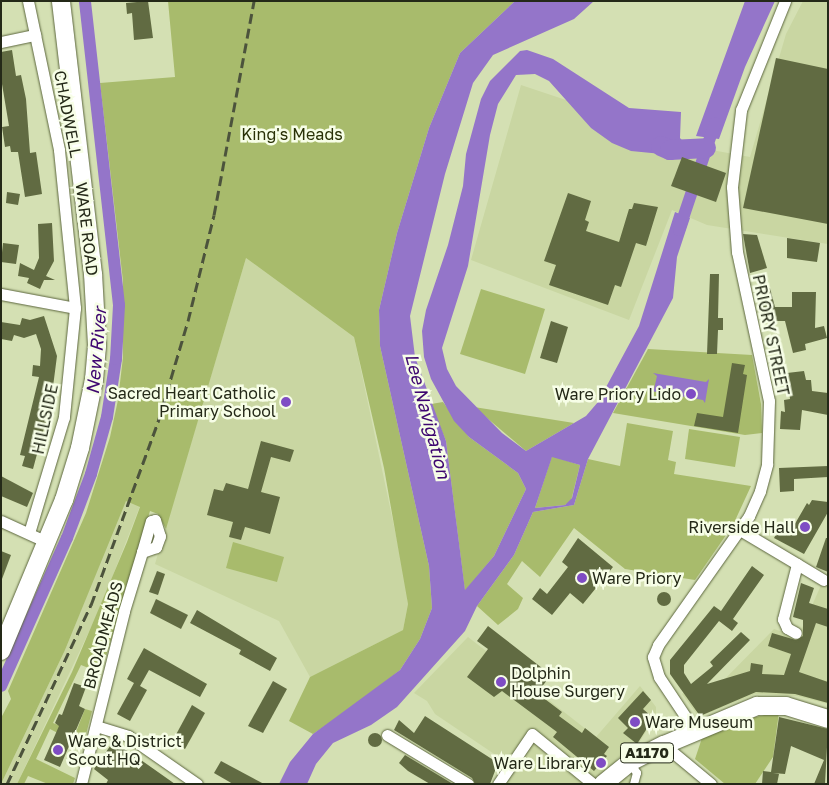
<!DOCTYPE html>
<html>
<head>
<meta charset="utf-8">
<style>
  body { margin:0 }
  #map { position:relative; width:829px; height:785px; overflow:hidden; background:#d4e0b3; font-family:"Golos Text",sans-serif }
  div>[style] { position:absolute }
  .built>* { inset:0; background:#c9d6a2 }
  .green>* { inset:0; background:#a8bb6c }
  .water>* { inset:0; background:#9475c9 }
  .canal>* { height:12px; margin:-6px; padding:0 6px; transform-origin:6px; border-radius:6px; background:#9475c9 }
  .river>* { height:20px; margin:-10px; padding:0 10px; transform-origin:10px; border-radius:10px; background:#9475c9 }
  .building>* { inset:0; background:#616b42 }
  .round { border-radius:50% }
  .roads { filter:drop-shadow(0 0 1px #5c663e) drop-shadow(0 0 1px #5c663e) }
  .pedestrian>* { height:8px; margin:-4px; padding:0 4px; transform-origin:4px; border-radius:4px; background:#fff }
  .minor>* { height:11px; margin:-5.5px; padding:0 5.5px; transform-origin:5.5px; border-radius:5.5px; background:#fff }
  .primary>* { height:18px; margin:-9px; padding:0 9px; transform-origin:9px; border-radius:9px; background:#fff }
  .rail>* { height:3px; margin-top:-1.5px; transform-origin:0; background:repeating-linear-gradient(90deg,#4c533c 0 10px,transparent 0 15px) }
  .dots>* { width:14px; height:14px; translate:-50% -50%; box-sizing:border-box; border:2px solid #f7fee7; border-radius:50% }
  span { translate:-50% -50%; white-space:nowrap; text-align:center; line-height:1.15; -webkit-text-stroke:5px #f7fee7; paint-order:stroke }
  .shield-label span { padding:1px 4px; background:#f7fee7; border:1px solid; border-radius:4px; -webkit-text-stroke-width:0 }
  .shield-label { font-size:15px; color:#242918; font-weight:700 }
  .street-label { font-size:16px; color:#242918 }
  .park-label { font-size:16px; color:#293107 }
  .poi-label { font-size:16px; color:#242918 }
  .right { translate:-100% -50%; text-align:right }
  .left { translate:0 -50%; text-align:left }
  .water-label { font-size:18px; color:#3e0670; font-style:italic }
  .frame { position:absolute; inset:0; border:2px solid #242918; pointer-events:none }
</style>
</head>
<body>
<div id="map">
  <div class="built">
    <i style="clip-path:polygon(803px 1px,828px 1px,828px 244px,707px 225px,672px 210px,629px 320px,471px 260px,521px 85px,569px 101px,591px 128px,672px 155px,706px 149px,750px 157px,786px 34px)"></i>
    <i style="clip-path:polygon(246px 258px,354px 337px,406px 583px,408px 604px,403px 630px,310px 677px,279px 621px,155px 564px)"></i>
    <i style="clip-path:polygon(135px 475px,140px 506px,101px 606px,17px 784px,1px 784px,65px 650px)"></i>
    <i style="clip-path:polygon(822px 583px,828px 584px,828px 704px,797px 696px,755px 694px,699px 717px,682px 694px,700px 677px,713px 691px,774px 629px,798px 637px)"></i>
    <i style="clip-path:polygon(468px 637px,596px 737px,640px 686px,656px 707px,656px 715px,639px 743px,617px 759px,624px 776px,631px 780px,630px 784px,505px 784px,515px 768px,435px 714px,427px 701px,414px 693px)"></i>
  </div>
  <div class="green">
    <i style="clip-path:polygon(168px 1px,515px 1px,460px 53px,429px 128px,397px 233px,379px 310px,380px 346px,429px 566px,432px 608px,420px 639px,400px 670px,360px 702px,313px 734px,289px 721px,310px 677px,403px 630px,408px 604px,384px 468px,354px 337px,246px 258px,166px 529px,158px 514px,150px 511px,101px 673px,81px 665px,53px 723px,76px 732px,85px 709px,92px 711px,83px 746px,50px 729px,36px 759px,75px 778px,73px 784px,48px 784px,28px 776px,24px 784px,17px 784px,72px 672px,127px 542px,140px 507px,126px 501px,65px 650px,1px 784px,1px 718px,11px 699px,8px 691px,86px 513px,110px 437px,118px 400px,123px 357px,123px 281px,100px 83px,175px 77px)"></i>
    <i style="clip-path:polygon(481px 289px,545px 309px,525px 374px,460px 354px)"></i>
    <i style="clip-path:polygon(648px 349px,752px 355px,761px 404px,762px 433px,745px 435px,613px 413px)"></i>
    <i style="clip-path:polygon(443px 402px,469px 437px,518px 473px,526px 489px,494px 556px,465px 591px,446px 441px,431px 404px)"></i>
    <i style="clip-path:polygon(474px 407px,574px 423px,526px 451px)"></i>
    <i style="clip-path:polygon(627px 423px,673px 431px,668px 460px,676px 462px,674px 474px,751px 486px,733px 525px,695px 580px,625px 569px,574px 528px,540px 577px,522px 561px,507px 584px,523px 598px,518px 609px,498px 625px,477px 606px,514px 555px,533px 512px,574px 505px,588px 459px,620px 466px)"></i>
    <i style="clip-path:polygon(689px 429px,740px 437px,735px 467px,685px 459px)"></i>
    <i style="clip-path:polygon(552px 456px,580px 465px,571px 501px,565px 505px,535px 508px)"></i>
    <i style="clip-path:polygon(233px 542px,284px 557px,277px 582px,226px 568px)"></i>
    <i style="clip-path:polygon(779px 712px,773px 757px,755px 784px,725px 784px,695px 759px,702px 738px,746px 719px)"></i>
  </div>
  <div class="water">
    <i style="clip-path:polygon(evenodd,515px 1px,594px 1px,574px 19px,493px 55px,473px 83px,445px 174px,410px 316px,415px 357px,446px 441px,465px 590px,494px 556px,526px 489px,518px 473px,469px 437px,454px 421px,431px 379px,424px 357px,422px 331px,426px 310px,448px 245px,463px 186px,466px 154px,481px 99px,490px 81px,520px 51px,527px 50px,553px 59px,629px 108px,681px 112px,680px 138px,687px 146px,685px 152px,672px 155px,631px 151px,612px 143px,591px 128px,549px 81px,535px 74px,516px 75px,498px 104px,490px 135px,468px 266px,442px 348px,447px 369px,456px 386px,502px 433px,526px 451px,586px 416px,598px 402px,639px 326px,675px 212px,690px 218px,677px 257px,673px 298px,588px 459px,574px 505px,533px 512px,514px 555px,477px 606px,465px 631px,397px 707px,371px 725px,333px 743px,316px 764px,307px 784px,279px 784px,290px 762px,313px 734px,400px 670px,420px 639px,432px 608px,429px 566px,380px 346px,379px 310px,397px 233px,429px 128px,460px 53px,515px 1px,552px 457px,580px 465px,572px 498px,565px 505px,535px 508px,552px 457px)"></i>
    <i style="clip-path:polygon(745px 1px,775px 1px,745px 67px,719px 139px,696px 136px)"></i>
    <i style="clip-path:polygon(653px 373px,706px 382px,709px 379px,705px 403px,703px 400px,651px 391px,654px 389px,657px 376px)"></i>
  </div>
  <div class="canal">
    <i style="left:679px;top:230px;width:113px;rotate:-71.4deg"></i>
    <i style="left:1px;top:686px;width:162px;rotate:-66deg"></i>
    <i style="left:67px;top:538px;width:68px;rotate:-69.4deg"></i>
    <i style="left:91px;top:474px;width:59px;rotate:-74.3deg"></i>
    <i style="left:107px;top:417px;width:59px;rotate:-81.2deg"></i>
    <i style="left:116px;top:359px;width:54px;rotate:-86.8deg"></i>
    <i style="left:119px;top:305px;width:306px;rotate:-96.4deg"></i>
  </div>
  <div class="river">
    <i style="left:661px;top:146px;width:10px;rotate:24deg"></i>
    <i style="left:670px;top:150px;width:36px;rotate:-3deg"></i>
  </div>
  <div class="building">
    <i style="clip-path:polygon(148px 1px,153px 38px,134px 40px,132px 13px,127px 14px,126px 3px)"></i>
    <i style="clip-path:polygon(12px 50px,16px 76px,21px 75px,26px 99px,30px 153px,36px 152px,42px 194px,25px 197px,18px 152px,11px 152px,10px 146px,5px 147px,2px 127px,9px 126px,1px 78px,1px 52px)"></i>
    <i style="clip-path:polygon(776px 58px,828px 69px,828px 224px,743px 208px)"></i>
    <i style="clip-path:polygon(682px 157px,726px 173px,716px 202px,671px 186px)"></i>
    <i style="clip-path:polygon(7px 192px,20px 194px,18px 205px,6px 203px)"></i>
    <i style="clip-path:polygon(568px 193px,591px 201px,585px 220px,589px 222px,586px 231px,619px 242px,629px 209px,632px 209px,634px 203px,658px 207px,646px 246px,636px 243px,621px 287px,615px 285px,608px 305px,549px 285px,556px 265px,544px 261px)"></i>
    <i style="clip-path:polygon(52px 223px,54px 261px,46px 276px,55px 280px,44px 280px,40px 289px,27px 283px,29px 278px,18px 276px,20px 263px,34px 270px,39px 258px,38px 224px)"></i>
    <i style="clip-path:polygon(743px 234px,757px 235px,767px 268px,750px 273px)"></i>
    <i style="clip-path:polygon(787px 238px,820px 243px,817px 262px,787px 258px)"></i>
    <i style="clip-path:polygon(3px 243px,19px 245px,16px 264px,1px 262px)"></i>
    <i style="clip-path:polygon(710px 274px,719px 274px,718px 318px,723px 318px,723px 330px,718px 330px,717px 354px,707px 354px)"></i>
    <i style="clip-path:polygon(770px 288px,775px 307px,792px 307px,792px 292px,816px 292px,815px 328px,824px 326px,827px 338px,805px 344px,806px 350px,793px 353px,785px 321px,764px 321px,756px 292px)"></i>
    <i style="clip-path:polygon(44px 316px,57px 356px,51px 402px,33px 469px,22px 466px,25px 456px,20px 455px,39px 377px,32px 376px,33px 365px,40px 366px,41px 349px,36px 334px,24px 338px,14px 335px,12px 341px,1px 339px,1px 322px,20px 325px,22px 318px,30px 320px)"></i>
    <i style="clip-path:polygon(551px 321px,568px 327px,557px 363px,540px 358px)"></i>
    <i style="clip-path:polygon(732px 363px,745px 365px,743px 374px,747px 375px,738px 433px,694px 426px,697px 413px,723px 417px)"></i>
    <i style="clip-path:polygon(804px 371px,806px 380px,811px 380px,812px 391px,828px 393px,828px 415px,802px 410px,800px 430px,780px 429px,781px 411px,785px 412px,784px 400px,790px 399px,787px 373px)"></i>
    <i style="clip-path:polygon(261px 441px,294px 450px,290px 462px,271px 457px,261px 492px,280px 497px,270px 534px,245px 527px,241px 540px,229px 537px,233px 522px,207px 515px,214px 489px,223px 491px,226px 483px,248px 489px)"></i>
    <i style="clip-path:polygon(828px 466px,828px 477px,794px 479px,794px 491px,780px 492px,779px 468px)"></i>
    <i style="clip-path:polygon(1px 476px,33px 493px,27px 507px,1px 496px)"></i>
    <i style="clip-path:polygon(812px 500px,828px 502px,828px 512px,804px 554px,774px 538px,779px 529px,785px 531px,788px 526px,792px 529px,807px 503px,809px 505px)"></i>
    <i style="clip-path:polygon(578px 538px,613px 567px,583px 604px,570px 593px,552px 615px,532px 599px,540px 588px,547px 594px,568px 567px,562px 562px)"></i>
    <i style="clip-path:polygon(826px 538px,828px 538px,828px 572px,816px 567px)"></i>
    <i style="clip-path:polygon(1px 551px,11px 555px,2px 579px,1px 579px)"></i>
    <i style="clip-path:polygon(752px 566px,764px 575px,733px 619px,738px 623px,732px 631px,719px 621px,684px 665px,684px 673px,691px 684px,713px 666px,710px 662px,741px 632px,750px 640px,707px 684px,750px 671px,751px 663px,763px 665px,762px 674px,784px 675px,791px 654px,768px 646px,772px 633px,796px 640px,803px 636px,803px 620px,793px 617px,801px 583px,814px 588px,809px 603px,828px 609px,828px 627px,816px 623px,799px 672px,828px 682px,828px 703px,795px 694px,756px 692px,700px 716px,670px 674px,670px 660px,714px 606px,721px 611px)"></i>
    <i style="clip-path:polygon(157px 571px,165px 574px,158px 595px,149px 592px)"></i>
    <i class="round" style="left:657px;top:592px;width:14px;height:14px"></i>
    <i style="clip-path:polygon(156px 599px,188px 615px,181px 629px,150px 613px)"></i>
    <i style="clip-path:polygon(197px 610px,277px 658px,270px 671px,239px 654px,241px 650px,190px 623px)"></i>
    <i style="clip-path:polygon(488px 626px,551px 675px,537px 693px,562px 712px,559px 716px,582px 733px,585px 728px,609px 747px,604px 754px,607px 756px,594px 771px,553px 737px,557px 732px,502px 691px,494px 697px,467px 677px,488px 649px,477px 641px)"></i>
    <i style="clip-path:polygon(144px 648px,207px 684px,200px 697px,149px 670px,140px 686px,147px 690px,130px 721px,117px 714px,134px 683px,127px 679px)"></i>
    <i style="clip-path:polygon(273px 681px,287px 689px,263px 733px,248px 726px)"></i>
    <i style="clip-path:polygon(74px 683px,86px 687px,79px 706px,85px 709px,60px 767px,44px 760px,59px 726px,55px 723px,59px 714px,62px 715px)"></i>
    <i style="clip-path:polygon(643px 691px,651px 700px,643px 709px,651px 716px,648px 721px,651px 722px,637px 744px,623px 733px,628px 728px,618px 718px)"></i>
    <i style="clip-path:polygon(192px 705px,205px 713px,185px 749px,172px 742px)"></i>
    <i style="clip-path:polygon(425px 716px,498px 763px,490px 784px,475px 784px,472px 778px,394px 730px,399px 720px,414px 733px)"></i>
    <i style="clip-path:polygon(779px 717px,828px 729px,825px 784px,814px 784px,824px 760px,791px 746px,785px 774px,773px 773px,779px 774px,777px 784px,762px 784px,763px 771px,771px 772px)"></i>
    <i class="round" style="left:368px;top:733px;width:14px;height:14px"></i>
    <i style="clip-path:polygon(113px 742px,131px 753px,175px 784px,106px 784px,108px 780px,94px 769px)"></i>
    <i style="clip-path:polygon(405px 755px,453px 784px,430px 784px,408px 771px,399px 763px)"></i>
    <i style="clip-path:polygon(221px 761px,264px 784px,233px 784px,214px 773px)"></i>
  </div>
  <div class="roads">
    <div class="pedestrian">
      <i style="left:630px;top:762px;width:13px;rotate:58deg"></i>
      <i style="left:637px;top:773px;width:11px;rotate:105deg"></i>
    </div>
    <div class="minor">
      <i style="left:28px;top:1px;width:152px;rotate:78.2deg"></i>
      <i style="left:59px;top:150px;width:159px;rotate:84.2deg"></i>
      <i style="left:75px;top:308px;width:110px;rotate:95.8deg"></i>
      <i style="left:64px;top:417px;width:121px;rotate:106.8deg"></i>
      <i style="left:1px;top:42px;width:35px;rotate:-12deg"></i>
      <i style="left:1px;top:294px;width:75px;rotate:10.7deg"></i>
      <i style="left:1px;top:521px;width:51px;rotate:24.5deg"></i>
      <i style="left:740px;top:530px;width:66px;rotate:30.8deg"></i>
      <i style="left:797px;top:564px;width:57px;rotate:104.3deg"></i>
      <i style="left:783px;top:619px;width:10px;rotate:66deg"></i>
      <i style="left:787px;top:628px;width:10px;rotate:29deg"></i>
      <i style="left:797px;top:564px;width:31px;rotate:31deg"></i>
      <i style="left:96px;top:726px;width:34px;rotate:17deg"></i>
      <i style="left:128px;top:736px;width:84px;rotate:34.8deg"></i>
      <i style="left:695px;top:731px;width:65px;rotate:-123.7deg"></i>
      <i style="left:659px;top:677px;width:21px;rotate:-107deg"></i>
      <i style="left:653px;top:657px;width:13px;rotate:-67deg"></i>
      <i style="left:658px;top:645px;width:158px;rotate:-54.8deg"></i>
      <i style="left:749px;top:516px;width:27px;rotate:-66deg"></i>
      <i style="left:760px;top:491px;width:28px;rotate:-75deg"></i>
      <i style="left:767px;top:464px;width:63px;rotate:-88.2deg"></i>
      <i style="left:769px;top:401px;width:152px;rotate:-102.1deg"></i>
      <i style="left:737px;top:252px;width:65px;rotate:-94.4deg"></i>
      <i style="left:732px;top:187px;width:78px;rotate:-83.3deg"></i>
      <i style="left:741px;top:110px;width:118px;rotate:-68deg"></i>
      <i style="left:387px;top:735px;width:95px;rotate:31.2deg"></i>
      <i style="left:664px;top:745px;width:61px;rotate:39.7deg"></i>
      <i style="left:81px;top:784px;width:178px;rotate:-76deg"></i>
      <i style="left:124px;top:611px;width:62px;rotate:-73deg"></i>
      <i style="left:142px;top:552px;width:32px;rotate:-74deg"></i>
      <i style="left:151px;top:521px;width:4px;rotate:-14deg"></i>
      <i style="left:155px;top:520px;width:17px;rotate:73deg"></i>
      <i style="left:160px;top:536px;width:12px;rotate:110deg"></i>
      <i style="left:156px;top:547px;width:15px;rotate:160deg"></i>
      <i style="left:498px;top:784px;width:60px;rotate:-55.8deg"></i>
      <i style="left:532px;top:734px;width:79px;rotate:39.3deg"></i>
    </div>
    <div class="primary">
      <i style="left:1px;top:651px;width:164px;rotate:-67.4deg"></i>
      <i style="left:64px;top:500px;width:54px;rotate:-72.9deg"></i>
      <i style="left:80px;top:448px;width:69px;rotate:-78.4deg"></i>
      <i style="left:94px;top:380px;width:35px;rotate:-85deg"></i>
      <i style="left:97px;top:345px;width:71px;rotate:-93.2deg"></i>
      <i style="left:93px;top:274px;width:275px;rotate:-96.7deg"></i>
      <i style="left:603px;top:784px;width:35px;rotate:-39deg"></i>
      <i style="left:630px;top:762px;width:38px;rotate:-27deg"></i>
      <i style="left:664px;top:745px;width:101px;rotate:-22.8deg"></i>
      <i style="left:757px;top:706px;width:29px"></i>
      <i style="left:786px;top:706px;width:44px;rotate:17.2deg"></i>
    </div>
  </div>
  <div class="rail">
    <i style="left:7px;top:784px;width:198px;rotate:-64.9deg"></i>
    <i style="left:91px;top:605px;width:195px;rotate:-69.9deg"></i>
    <i style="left:158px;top:422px;width:105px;rotate:-73.5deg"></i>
    <i style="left:188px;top:321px;width:109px;rotate:-76.2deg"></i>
    <i style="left:214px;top:215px;width:218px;rotate:-79.4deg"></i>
  </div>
  <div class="dots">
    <i style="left:691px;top:394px;background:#7f4cc4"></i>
    <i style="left:286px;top:402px;background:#7f4cc4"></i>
    <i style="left:805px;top:527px;background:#7f4cc4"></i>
    <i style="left:582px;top:578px;background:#7f4cc4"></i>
    <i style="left:501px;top:682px;background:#7f4cc4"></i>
    <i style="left:635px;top:722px;background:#7f4cc4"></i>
    <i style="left:58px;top:750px;background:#7f4cc4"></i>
    <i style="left:601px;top:763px;background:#7f4cc4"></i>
  </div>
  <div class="shield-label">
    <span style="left:647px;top:753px">A1170</span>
  </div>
  <div class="street-label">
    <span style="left:68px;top:114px;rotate:79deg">CHADWELL</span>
    <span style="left:87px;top:229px;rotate:83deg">WARE ROAD</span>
    <span style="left:771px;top:335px;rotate:78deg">PRIORY STREET</span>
    <span style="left:45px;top:419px;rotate:-78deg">HILLSIDE</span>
    <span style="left:103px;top:635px;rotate:-75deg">BROADMEADS</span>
  </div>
  <div class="park-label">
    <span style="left:292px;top:134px">King's Meads</span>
  </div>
  <div class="poi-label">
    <span class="right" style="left:276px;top:402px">Sacred Heart Catholic<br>Primary School</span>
    <span class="right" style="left:681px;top:394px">Ware Priory Lido</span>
    <span class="right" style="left:795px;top:527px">Riverside Hall</span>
    <span class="left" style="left:592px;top:578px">Ware Priory</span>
    <span class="left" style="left:511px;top:682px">Dolphin<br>House Surgery</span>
    <span class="left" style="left:645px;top:722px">Ware Museum</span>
    <span class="left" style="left:68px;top:750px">Ware &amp; District<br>Scout HQ</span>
    <span class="right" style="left:591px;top:763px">Ware Library</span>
  </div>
  <div class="water-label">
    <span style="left:96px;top:351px;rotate:-85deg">New River</span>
    <span style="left:428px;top:416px;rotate:75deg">Lee Navigation</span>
  </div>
  <div class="frame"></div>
</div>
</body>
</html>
